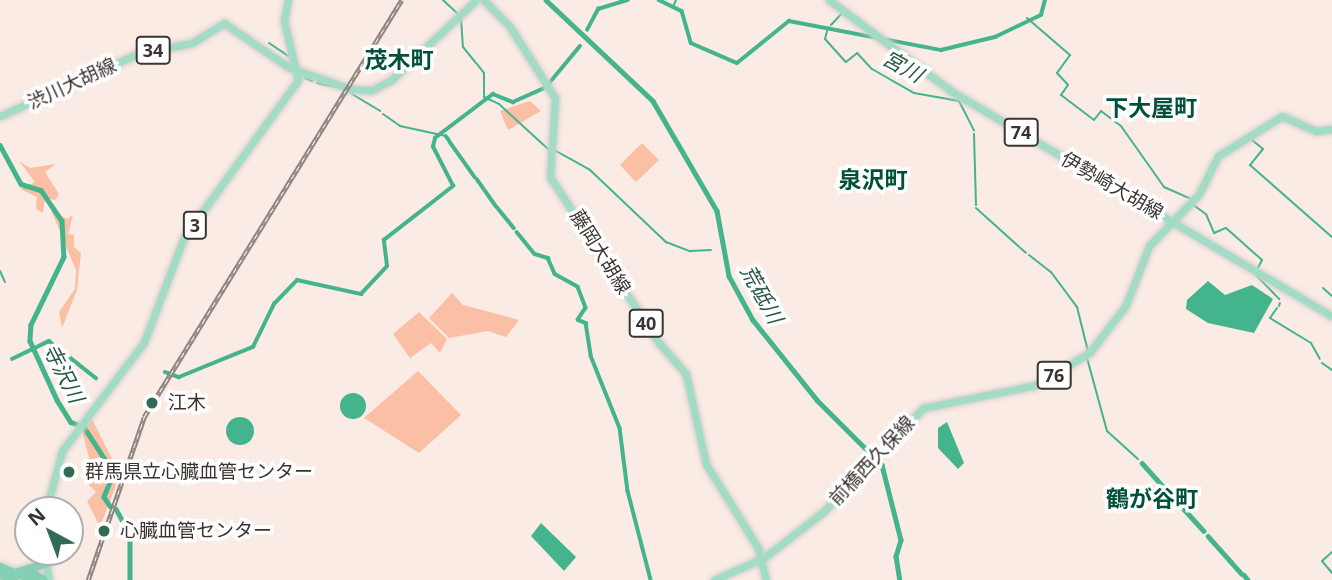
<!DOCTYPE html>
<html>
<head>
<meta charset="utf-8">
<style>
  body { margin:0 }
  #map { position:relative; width:1332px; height:580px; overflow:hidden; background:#faebe4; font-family:"Noto Sans","Noto Sans JP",sans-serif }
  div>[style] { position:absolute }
  .green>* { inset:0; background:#fabfa4 }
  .water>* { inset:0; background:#43b48c }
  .round { border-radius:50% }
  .stream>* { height:2px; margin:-1px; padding:0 1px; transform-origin:1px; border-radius:1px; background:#43b48c }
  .canal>* { height:3.5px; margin:-1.75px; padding:0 1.75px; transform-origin:1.75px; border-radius:1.75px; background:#43b48c }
  .river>* { height:4.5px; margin:-2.25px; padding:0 2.25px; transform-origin:2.25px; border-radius:2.25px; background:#43b48c }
  .roads { filter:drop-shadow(0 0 2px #d0cece) drop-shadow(0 0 2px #d0cece) }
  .primary>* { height:7px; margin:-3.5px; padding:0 3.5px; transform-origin:3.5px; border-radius:3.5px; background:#a3dcc5 }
  .trunk>* { height:8px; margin:-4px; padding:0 4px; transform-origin:4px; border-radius:4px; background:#84d0b2 }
  .rail>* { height:4.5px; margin-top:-2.25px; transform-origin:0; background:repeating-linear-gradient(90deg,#fff 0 5px,#908681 0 10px); box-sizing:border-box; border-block:2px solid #908681 }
  .dots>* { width:19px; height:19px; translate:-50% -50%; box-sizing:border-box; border:4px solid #fff; border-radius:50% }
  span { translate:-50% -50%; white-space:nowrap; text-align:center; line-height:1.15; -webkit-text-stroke:7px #fff; paint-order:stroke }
  .shield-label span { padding:2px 5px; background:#fff; border:2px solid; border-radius:5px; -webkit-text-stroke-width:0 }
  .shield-label { font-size:18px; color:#3a3431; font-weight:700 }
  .street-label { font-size:19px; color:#3a3431 }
  .poi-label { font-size:19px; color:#3a3431 }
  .left { translate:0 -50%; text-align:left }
  .water-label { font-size:21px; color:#285744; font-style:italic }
  .quarter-label { font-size:23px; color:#01513a; font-weight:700 }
  .north { position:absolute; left:14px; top:496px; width:70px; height:70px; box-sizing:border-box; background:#fff; border:2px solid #b0aead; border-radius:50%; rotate:319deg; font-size:19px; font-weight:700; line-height:28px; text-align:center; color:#3a3431 }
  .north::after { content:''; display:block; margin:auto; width:24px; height:32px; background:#316b55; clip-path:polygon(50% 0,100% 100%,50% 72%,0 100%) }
</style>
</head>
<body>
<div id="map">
  <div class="green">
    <i style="clip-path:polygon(530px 101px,541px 111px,508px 130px,500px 111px)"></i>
    <i style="clip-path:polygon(642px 143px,659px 160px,636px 182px,620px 165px)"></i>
    <i style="clip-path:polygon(19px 161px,30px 168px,56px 164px,45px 172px,59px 194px,55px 200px,45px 198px,43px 213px,36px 209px,37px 197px,20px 189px,35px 182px)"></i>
    <i style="clip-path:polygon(51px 210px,67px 219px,73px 215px,68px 234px,74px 235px,74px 247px,81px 253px,77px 290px,62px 328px,59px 312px,75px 289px,76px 270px)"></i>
    <i style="clip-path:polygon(452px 293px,463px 305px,519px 320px,506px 337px,488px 331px,449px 338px,429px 318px)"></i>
    <i style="clip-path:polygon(419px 312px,447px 339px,440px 353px,431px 343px,410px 358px,393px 334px)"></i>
    <i style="clip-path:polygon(418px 371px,461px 415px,419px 453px,364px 418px)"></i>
    <i style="clip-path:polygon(90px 415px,120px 475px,100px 527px,87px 501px,96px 492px,89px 485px,93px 473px,81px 427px)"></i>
  </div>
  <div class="water">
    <i style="clip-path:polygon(1208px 281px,1225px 295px,1252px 285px,1273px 299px,1254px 333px,1208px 323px,1186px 309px,1187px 300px)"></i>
    <i class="round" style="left:340px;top:393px;width:26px;height:26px"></i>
    <i class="round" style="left:226px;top:417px;width:28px;height:28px"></i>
    <i style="clip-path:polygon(947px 422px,964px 463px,958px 469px,938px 448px,938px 428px)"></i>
    <i style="clip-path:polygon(541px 523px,576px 557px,564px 571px,531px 536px)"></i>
  </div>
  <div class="stream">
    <i style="left:443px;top:0;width:19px;rotate:43deg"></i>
    <i style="left:673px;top:7px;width:8px;rotate:-67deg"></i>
    <i style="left:1027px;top:18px;width:57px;rotate:40.7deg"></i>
    <i style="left:1070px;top:55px;width:22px;rotate:126deg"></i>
    <i style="left:1057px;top:73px;width:16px;rotate:47deg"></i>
    <i style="left:1068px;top:85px;width:12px;rotate:125deg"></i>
    <i style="left:1061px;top:95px;width:41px;rotate:37.1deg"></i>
    <i style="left:1094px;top:120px;width:11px;rotate:-52deg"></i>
    <i style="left:1101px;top:111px;width:25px;rotate:37deg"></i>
    <i style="left:1121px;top:126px;width:75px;rotate:54.8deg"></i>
    <i style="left:1164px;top:187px;width:30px;rotate:24deg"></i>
    <i style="left:461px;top:19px;width:28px;rotate:86deg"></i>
    <i style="left:463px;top:47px;width:21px;rotate:51deg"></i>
    <i style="left:831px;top:25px;width:18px;rotate:-47deg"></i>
    <i style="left:828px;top:28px;width:1px;rotate:-45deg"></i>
    <i style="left:827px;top:31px;width:8px;rotate:104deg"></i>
    <i style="left:825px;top:39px;width:31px;rotate:48deg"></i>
    <i style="left:846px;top:62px;width:14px;rotate:-39deg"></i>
    <i style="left:857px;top:53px;width:22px;rotate:47deg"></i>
    <i style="left:872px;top:69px;width:48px;rotate:29.7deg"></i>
    <i style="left:914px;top:93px;width:46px;rotate:10.1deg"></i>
    <i style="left:959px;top:101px;width:33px;rotate:63deg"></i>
    <i style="left:269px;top:43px;width:23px;rotate:34deg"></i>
    <i style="left:477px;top:64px;width:11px;rotate:52deg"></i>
    <i style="left:484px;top:73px;width:24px;rotate:90deg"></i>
    <i style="left:484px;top:97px;width:17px;rotate:25deg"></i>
    <i style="left:499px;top:104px;width:67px;rotate:42.6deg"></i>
    <i style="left:305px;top:78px;width:8px;rotate:23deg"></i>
    <i style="left:317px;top:83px;width:8px;rotate:14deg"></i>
    <i style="left:326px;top:85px;width:10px;rotate:11deg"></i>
    <i style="left:352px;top:94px;width:33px;rotate:31deg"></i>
    <i style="left:383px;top:114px;width:21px;rotate:35deg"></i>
    <i style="left:400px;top:126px;width:47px;rotate:12.3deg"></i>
    <i style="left:974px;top:134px;width:71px;rotate:88.4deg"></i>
    <i style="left:1252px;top:140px;width:14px;rotate:39deg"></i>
    <i style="left:1263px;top:149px;width:21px;rotate:129deg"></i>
    <i style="left:1250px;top:165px;width:109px;rotate:41.3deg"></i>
    <i style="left:556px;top:151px;width:39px;rotate:29deg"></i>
    <i style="left:590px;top:170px;width:105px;rotate:43.5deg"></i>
    <i style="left:666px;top:242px;width:26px;rotate:21deg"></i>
    <i style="left:690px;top:251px;width:21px;rotate:-3deg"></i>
    <i style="left:1192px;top:204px;width:17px;rotate:36deg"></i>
    <i style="left:1206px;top:214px;width:21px;rotate:67deg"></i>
    <i style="left:1214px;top:233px;width:13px;rotate:-23deg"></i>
    <i style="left:1226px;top:228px;width:48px;rotate:41.6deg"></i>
    <i style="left:1262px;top:260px;width:9px;rotate:117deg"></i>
    <i style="left:976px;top:208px;width:67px;rotate:42deg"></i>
    <i style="left:1029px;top:255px;width:28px;rotate:38deg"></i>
    <i style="left:1051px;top:272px;width:44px;rotate:53.4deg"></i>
    <i style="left:1077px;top:307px;width:45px;rotate:76deg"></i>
    <i style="left:0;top:271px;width:12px;rotate:66deg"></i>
    <i style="left:1255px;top:274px;width:35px;rotate:46deg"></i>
    <i style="left:1323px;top:288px;width:12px;rotate:42deg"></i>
    <i style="left:1279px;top:306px;width:3px;rotate:-72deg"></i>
    <i style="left:1277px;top:308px;width:12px;rotate:125deg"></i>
    <i style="left:1270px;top:318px;width:48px;rotate:31.4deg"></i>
    <i style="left:1311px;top:343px;width:18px;rotate:61deg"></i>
    <i style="left:1087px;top:358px;width:76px;rotate:74.7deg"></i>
    <i style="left:1107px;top:431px;width:42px;rotate:42.1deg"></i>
    <i style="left:1322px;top:363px;width:12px;rotate:35deg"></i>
    <i style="left:1332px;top:552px;width:13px;rotate:138deg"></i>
    <i style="left:1322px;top:561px;width:16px;rotate:50deg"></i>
  </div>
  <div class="canal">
    <i style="left:659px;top:0;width:25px;rotate:26deg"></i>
    <i style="left:682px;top:11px;width:33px;rotate:74deg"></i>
    <i style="left:691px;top:43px;width:50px;rotate:23.5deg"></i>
    <i style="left:737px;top:63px;width:67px;rotate:-38.9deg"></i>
    <i style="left:789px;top:21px;width:155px;rotate:10.8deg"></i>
    <i style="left:941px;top:50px;width:56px;rotate:-13.5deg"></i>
    <i style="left:995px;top:37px;width:51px;rotate:-25.6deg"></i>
    <i style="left:1041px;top:15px;width:16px;rotate:-75deg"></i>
    <i style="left:587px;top:30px;width:24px;rotate:-62deg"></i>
    <i style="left:598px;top:9px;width:31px;rotate:-17deg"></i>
    <i style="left:446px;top:136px;width:5px;rotate:53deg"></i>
    <i style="left:450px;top:142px;width:43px;rotate:54.5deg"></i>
    <i style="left:477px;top:179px;width:32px;rotate:55deg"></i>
    <i style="left:497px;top:207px;width:27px;rotate:51deg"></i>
    <i style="left:517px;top:232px;width:28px;rotate:51deg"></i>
    <i style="left:535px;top:254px;width:14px;rotate:17deg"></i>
    <i style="left:548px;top:258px;width:17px;rotate:66deg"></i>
    <i style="left:555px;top:274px;width:26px;rotate:29deg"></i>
    <i style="left:578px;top:287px;width:22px;rotate:69deg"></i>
    <i style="left:586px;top:308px;width:14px;rotate:124deg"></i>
    <i style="left:578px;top:320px;width:9px;rotate:21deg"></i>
    <i style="left:586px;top:323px;width:33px;rotate:81deg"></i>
    <i style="left:591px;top:356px;width:78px;rotate:68.1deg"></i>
    <i style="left:620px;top:428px;width:64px;rotate:82.8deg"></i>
    <i style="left:628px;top:491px;width:92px;rotate:75.5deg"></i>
    <i style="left:12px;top:359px;width:41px;rotate:-25.9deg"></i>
    <i style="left:49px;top:341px;width:60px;rotate:38.2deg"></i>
    <i style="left:165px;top:372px;width:15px;rotate:20deg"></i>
    <i style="left:179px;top:377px;width:80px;rotate:-22.1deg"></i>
    <i style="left:253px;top:347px;width:48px;rotate:-64deg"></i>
    <i style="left:274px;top:304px;width:33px;rotate:-46deg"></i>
    <i style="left:297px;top:280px;width:66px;rotate:12.3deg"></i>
    <i style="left:361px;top:294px;width:38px;rotate:-47deg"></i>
    <i style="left:387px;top:266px;width:26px;rotate:-97deg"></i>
    <i style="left:384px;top:240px;width:88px;rotate:-38deg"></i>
    <i style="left:453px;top:186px;width:44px;rotate:-117.1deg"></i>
    <i style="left:433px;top:147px;width:9px;rotate:-77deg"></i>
    <i style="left:435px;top:138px;width:73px;rotate:-37.2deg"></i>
    <i style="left:493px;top:94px;width:22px;rotate:22deg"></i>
    <i style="left:513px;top:102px;width:36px;rotate:-24deg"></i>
    <i style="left:546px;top:87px;width:53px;rotate:-50.3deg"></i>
  </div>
  <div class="river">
    <i style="left:546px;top:0;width:147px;rotate:43.3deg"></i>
    <i style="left:653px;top:101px;width:127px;rotate:59.8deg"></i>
    <i style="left:717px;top:211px;width:66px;rotate:79.5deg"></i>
    <i style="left:729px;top:276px;width:50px;rotate:61.4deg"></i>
    <i style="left:753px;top:320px;width:102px;rotate:51.3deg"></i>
    <i style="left:817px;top:400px;width:92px;rotate:45deg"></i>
    <i style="left:882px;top:465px;width:77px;rotate:75.8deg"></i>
    <i style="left:901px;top:540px;width:17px;rotate:107deg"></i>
    <i style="left:896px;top:556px;width:24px;rotate:81deg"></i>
    <i style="left:0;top:145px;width:44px;rotate:61.7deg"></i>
    <i style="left:21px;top:184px;width:21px;rotate:17deg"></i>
    <i style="left:41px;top:190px;width:37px;rotate:56deg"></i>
    <i style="left:62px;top:221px;width:36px;rotate:87deg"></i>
    <i style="left:64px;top:257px;width:76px;rotate:115.9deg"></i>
    <i style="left:31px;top:325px;width:16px;rotate:94deg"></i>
    <i style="left:30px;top:341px;width:65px;rotate:65.4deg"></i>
    <i style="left:57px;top:400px;width:26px;rotate:58deg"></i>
    <i style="left:71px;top:422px;width:14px;rotate:21deg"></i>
    <i style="left:84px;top:427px;width:40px;rotate:57.1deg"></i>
    <i style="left:106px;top:461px;width:21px;rotate:79deg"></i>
    <i style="left:110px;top:482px;width:16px;rotate:112deg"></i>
    <i style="left:104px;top:497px;width:11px;rotate:56deg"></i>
    <i style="left:1142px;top:463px;width:40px;rotate:48deg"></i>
    <i style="left:1172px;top:496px;width:47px;rotate:47.6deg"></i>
    <i style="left:116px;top:509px;width:29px;rotate:61deg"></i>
    <i style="left:130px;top:534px;width:46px;rotate:90deg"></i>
    <i style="left:1208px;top:536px;width:50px;rotate:48.3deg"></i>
    <i style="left:1244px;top:575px;width:6px;rotate:51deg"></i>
  </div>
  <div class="roads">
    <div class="primary">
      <i style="left:484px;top:0;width:37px;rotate:46deg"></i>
      <i style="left:510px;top:27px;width:84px;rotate:57.6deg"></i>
      <i style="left:555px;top:98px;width:79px;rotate:93.6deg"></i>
      <i style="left:550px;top:177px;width:199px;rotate:56.7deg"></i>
      <i style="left:659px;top:343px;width:41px;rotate:48.9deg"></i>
      <i style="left:686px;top:374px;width:92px;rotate:77.5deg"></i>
      <i style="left:706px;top:464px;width:99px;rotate:58.2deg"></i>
      <i style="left:758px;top:548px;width:33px;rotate:76deg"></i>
      <i style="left:829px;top:0;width:152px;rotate:36.7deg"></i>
      <i style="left:951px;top:91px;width:442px;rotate:30.6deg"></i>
      <i style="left:0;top:116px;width:150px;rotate:-24.3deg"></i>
      <i style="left:137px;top:54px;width:56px;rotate:-11.3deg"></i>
      <i style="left:192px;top:43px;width:38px;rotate:-32deg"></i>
      <i style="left:224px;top:23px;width:78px;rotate:34.5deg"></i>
      <i style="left:288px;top:67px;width:66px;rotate:19.5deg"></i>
      <i style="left:350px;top:89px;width:22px;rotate:3deg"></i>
      <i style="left:372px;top:90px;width:20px;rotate:-27deg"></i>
      <i style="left:390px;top:81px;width:118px;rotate:-43.3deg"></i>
      <i style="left:46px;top:510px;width:61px;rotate:-74.8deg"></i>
      <i style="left:62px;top:451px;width:136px;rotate:-53deg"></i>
      <i style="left:144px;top:342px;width:112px;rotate:-69.1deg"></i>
      <i style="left:184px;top:237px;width:194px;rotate:-54deg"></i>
      <i style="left:298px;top:80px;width:61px;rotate:-103.3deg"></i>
      <i style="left:284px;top:21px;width:21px;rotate:-79deg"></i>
      <i style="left:44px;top:552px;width:28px;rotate:80deg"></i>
      <i style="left:714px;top:580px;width:56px;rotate:-24.3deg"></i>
      <i style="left:765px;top:557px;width:73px;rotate:-37.8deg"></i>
      <i style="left:823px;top:512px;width:144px;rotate:-46.1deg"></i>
      <i style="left:923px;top:408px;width:115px;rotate:-11.5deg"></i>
      <i style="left:1036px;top:385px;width:63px;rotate:-31.4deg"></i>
      <i style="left:1090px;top:352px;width:59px;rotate:-52.5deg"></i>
      <i style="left:1126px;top:305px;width:63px;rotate:-68.7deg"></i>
      <i style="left:1149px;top:246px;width:72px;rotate:-46.1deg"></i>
      <i style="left:1199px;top:194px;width:42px;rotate:-63.4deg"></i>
      <i style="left:1218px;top:156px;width:75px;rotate:-32deg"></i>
      <i style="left:1282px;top:116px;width:37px;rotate:24deg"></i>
      <i style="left:1316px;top:131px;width:16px;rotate:-7deg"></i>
    </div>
    <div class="trunk">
      <i style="left:40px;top:564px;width:13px;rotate:141deg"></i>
      <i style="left:30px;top:572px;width:16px;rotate:30deg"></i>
      <i style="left:0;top:567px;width:35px;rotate:22deg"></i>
      <i style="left:18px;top:572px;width:30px;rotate:-17deg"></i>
      <i style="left:0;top:575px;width:15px;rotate:16deg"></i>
    </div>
  </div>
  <div class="rail">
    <i style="left:88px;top:580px;width:172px;rotate:-71deg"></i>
    <i style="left:144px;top:417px;width:490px;rotate:-58.3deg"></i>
  </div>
  <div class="dots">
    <i style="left:152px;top:403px;background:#316b55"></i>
    <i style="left:69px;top:472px;background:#316b55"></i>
    <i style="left:104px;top:531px;background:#316b55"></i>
  </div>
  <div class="shield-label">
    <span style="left:153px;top:50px">34</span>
    <span style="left:1021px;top:132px">74</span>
    <span style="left:195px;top:225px">3</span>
    <span style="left:646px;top:323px">40</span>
    <span style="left:1054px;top:375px">76</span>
  </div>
  <div class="street-label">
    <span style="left:72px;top:84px;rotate:-25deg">渋川大胡線</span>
    <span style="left:1112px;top:186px;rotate:30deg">伊勢崎大胡線</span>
    <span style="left:600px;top:252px;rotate:58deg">藤岡大胡線</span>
    <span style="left:872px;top:461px;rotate:-47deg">前橋西久保線</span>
  </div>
  <div class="poi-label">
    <span class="left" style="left:168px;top:403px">江木</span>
    <span class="left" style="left:85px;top:472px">群馬県立心臓血管センター</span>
    <span class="left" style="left:120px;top:531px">心臓血管センター</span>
  </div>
  <div class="water-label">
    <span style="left:903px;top:66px;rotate:29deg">宮川</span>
    <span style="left:762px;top:294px;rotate:61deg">荒砥川</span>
    <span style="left:64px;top:373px;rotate:63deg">寺沢川</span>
  </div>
  <div class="quarter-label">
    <span style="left:399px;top:59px">茂木町</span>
    <span style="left:1151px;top:107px">下大屋町</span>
    <span style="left:873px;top:179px">泉沢町</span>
    <span style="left:1152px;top:498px">鶴が谷町</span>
  </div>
  <div class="north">N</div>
</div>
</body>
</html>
